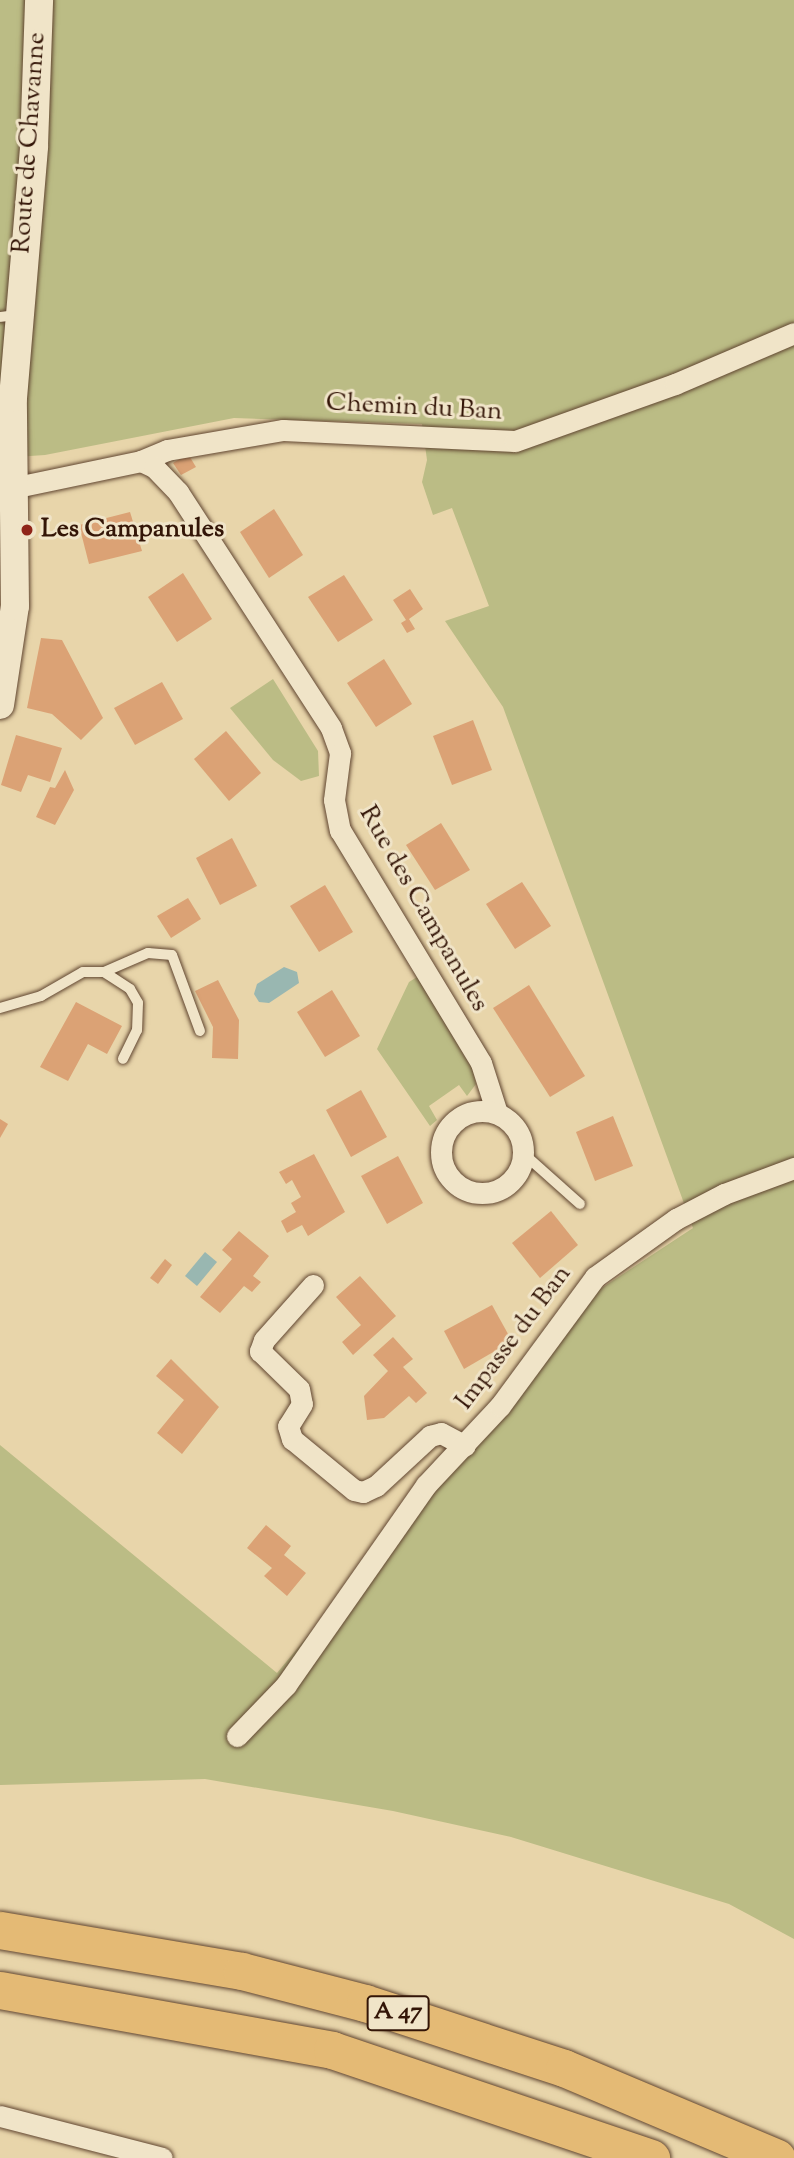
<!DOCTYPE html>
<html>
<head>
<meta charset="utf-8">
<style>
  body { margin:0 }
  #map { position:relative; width:794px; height:2158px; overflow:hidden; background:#e8d5aa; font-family:"Sorts Mill Goudy",serif }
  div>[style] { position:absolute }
  .green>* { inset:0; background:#bbbc85 }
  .water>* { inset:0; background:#99b7b1 }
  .building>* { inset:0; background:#dba275 }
  .roads { filter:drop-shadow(0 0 2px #604530) drop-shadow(0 0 2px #604530) }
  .lane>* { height:10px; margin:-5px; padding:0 5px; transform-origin:5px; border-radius:5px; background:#f0e4c8 }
  .street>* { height:21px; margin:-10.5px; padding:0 10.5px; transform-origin:10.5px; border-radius:10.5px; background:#f0e4c8 }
  .street>.ring { margin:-10.5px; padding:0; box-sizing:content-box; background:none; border:21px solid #f0e4c8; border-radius:50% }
  .secondary>* { height:28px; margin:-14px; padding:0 14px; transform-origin:14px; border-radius:14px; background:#f0e4c8 }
  .highway>* { height:37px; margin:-18.5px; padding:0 18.5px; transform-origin:18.5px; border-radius:18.5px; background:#e4ba75 }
  .dots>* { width:19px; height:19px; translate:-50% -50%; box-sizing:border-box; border:4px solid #f0e4c8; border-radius:50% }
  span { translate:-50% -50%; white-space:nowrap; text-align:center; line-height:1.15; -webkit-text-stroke:6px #f0e4c8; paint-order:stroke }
  .shield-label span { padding:2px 5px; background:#f0e4c8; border:2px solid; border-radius:5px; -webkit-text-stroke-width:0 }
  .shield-label { font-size:24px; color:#331507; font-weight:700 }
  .street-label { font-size:26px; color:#331507 }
  .poi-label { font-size:26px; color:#331507; font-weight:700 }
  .left { translate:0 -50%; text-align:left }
</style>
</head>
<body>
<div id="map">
  <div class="green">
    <i style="clip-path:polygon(0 0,794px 0,794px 1939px,729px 1904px,511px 1837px,393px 1811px,205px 1779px,0 1785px,0 1445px,277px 1673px,588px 1297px,693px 1228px,503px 707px,445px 621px,489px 606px,452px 508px,433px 515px,422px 482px,427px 460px,422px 424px,234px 418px,45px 455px,0 458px)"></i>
    <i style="clip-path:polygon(273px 679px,318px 751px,319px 776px,301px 781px,273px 760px,230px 708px)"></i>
    <i style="clip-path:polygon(417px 977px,473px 1070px,476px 1084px,467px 1096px,459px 1085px,429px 1106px,437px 1120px,430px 1126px,377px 1049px,409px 982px)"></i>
  </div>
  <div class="water">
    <i style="clip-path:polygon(284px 967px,297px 972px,299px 983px,269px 1003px,259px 1002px,254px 994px,257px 984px)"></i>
    <i style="clip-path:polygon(205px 1252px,217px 1262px,197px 1286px,185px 1276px)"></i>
  </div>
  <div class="building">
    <i style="clip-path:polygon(188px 454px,196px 467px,181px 475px,173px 463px)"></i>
    <i style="clip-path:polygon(274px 509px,303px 555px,269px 578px,240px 532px)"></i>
    <i style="clip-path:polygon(130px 512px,142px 551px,89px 564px,79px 525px)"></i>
    <i style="clip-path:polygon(183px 573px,212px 619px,177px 642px,148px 597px)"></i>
    <i style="clip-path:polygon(344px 575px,373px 620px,338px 642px,308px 597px)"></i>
    <i style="clip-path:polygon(410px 589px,423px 609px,409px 619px,415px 629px,407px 633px,401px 623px,406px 620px,393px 600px)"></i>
    <i style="clip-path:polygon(41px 638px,62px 640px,103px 718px,81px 740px,52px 714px,27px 708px)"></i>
    <i style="clip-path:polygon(384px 659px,412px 704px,376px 727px,347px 683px)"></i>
    <i style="clip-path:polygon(162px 682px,183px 719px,135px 745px,114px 708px)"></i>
    <i style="clip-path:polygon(473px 720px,492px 770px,452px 785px,433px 736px)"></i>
    <i style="clip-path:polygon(226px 731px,261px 773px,229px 801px,194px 759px)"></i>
    <i style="clip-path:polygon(16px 735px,62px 748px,50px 782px,28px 775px,21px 792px,1px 785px)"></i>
    <i style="clip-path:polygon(65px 770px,74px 790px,55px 825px,36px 817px,50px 787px,55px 788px)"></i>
    <i style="clip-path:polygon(441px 823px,470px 870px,435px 890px,406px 845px)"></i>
    <i style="clip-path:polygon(232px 838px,257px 886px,220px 905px,196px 858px)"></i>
    <i style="clip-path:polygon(522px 882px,551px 926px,515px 949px,486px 904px)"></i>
    <i style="clip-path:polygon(325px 885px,353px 932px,319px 952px,290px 906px)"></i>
    <i style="clip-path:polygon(188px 898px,201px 919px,171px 938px,157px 916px)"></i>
    <i style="clip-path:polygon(218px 980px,239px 1020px,238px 1059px,212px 1058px,213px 1027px,195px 991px)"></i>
    <i style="clip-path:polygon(529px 985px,585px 1076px,550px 1097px,493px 1008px)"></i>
    <i style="clip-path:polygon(332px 990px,360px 1036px,325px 1057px,297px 1012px)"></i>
    <i style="clip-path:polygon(76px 1002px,122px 1026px,107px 1054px,88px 1044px,68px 1081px,40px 1067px)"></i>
    <i style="clip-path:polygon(361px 1090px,387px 1137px,351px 1157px,326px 1110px)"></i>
    <i style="clip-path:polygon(613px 1116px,633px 1166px,595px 1181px,576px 1132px)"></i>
    <i style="clip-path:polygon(0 1119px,8px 1124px,0 1138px)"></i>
    <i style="clip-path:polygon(314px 1154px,345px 1212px,308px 1236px,302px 1225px,287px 1233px,281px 1221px,296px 1212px,291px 1203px,301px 1197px,292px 1180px,286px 1184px,279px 1172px)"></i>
    <i style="clip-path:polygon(398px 1156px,423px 1203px,387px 1224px,361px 1176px)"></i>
    <i style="clip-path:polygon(551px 1211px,578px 1245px,540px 1278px,512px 1243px)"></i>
    <i style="clip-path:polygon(239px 1231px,269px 1256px,253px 1276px,261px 1282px,252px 1292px,244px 1286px,220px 1313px,200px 1297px,232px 1259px,222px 1250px)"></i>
    <i style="clip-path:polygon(165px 1259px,172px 1265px,158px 1284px,150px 1278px)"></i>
    <i style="clip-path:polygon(360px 1276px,396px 1316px,353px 1355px,342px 1342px,361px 1325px,336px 1297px)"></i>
    <i style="clip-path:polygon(492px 1305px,512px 1341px,464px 1369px,444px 1331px)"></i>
    <i style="clip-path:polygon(393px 1337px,413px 1359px,403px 1367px,427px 1393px,416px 1403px,409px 1396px,384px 1418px,367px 1420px,364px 1396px,388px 1371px,373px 1355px)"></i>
    <i style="clip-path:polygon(171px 1359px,219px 1407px,182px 1454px,157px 1433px,184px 1400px,156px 1376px)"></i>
    <i style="clip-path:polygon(266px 1525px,291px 1546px,284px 1555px,306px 1573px,287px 1596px,264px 1576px,272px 1568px,247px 1548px)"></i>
  </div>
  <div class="roads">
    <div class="lane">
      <i style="left:0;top:317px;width:17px;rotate:-7deg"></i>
      <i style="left:104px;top:972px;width:48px;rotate:-23.4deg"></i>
      <i style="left:148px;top:953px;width:24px;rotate:5deg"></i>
      <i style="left:172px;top:955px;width:81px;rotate:69.8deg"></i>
      <i style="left:0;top:1008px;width:43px;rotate:-16.3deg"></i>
      <i style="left:41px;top:996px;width:48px;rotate:-29.7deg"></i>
      <i style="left:83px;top:972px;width:21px"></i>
      <i style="left:104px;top:972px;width:31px;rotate:33deg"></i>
      <i style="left:130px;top:989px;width:16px;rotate:60deg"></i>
      <i style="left:138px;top:1003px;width:27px;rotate:92deg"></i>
      <i style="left:137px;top:1030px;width:32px;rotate:116deg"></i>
      <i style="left:524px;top:1154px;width:75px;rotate:41.8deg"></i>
    </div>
    <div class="street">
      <i style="left:141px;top:461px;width:28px;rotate:-23deg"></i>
      <i style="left:167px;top:450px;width:118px;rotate:-9.8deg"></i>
      <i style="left:283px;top:430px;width:232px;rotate:2.7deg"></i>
      <i style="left:515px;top:441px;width:170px;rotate:-19.6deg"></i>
      <i style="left:675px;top:384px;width:129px;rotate:-23.2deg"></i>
      <i style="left:12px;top:488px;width:132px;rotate:-11.8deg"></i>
      <i style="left:141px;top:461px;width:14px;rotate:25deg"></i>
      <i style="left:154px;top:467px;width:35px;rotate:46deg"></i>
      <i style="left:178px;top:492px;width:281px;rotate:57deg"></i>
      <i style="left:331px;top:728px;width:27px;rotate:70deg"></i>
      <i style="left:340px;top:753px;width:47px;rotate:97.3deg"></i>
      <i style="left:334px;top:800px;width:31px;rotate:79deg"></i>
      <i style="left:340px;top:830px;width:272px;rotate:58.8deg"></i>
      <i style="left:481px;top:1063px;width:52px;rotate:72.3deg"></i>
      <i class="ring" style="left:441px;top:1111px;width:61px;height:61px"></i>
      <i style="left:313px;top:1285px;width:74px;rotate:131.7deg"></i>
      <i style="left:264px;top:1340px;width:12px;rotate:110deg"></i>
      <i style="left:260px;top:1351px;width:54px;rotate:44.3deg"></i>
      <i style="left:299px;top:1389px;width:15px;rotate:79deg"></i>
      <i style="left:302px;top:1404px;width:26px;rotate:122deg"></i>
      <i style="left:288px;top:1426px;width:14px;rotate:73deg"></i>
      <i style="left:292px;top:1439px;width:80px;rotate:39.4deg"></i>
      <i style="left:354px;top:1490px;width:9px;rotate:13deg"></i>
      <i style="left:363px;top:1492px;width:14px;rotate:-25deg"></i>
      <i style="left:376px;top:1486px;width:74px;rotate:-42.8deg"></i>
      <i style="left:430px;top:1436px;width:11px;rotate:-15deg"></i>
      <i style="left:441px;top:1433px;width:27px;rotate:28deg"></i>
      <i style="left:237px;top:1736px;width:71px;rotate:-46.1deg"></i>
      <i style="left:286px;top:1685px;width:244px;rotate:-55deg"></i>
      <i style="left:426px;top:1485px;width:108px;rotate:-46.9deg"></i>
      <i style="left:500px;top:1406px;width:160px;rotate:-53.6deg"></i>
      <i style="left:595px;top:1277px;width:100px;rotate:-35.6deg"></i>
      <i style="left:676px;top:1219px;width:54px;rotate:-27.5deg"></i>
      <i style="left:724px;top:1194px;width:75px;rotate:-20.4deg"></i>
      <i style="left:0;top:2116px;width:167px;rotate:14.5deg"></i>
    </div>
    <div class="secondary">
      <i style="left:0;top:705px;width:100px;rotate:-81.4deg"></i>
      <i style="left:15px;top:606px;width:208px;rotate:-90.6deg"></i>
      <i style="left:13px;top:398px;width:253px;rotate:-85.2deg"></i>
      <i style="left:34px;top:146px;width:146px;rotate:-88deg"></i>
    </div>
    <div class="highway">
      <i style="left:0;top:1930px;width:245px;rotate:9.6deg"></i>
      <i style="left:242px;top:1971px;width:127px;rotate:14.6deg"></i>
      <i style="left:365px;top:2003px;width:209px;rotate:18.1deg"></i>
      <i style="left:564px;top:2068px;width:231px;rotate:22.9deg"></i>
      <i style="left:0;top:1990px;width:337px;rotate:10.2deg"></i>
      <i style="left:332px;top:2050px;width:337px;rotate:18.7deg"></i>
    </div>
  </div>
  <div class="dots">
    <i style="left:27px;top:530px;background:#8f2418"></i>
  </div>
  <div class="shield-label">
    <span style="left:398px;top:2013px">A 47</span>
  </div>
  <div class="street-label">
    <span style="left:30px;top:143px;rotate:-86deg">Route de Chavanne</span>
    <span style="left:414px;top:408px;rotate:3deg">Chemin du Ban</span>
    <span style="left:423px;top:909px;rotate:60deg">Rue des Campanules</span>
    <span style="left:514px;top:1338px;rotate:-53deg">Impasse du Ban</span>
  </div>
  <div class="poi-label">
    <span class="left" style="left:41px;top:530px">Les Campanules</span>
  </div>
</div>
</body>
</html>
